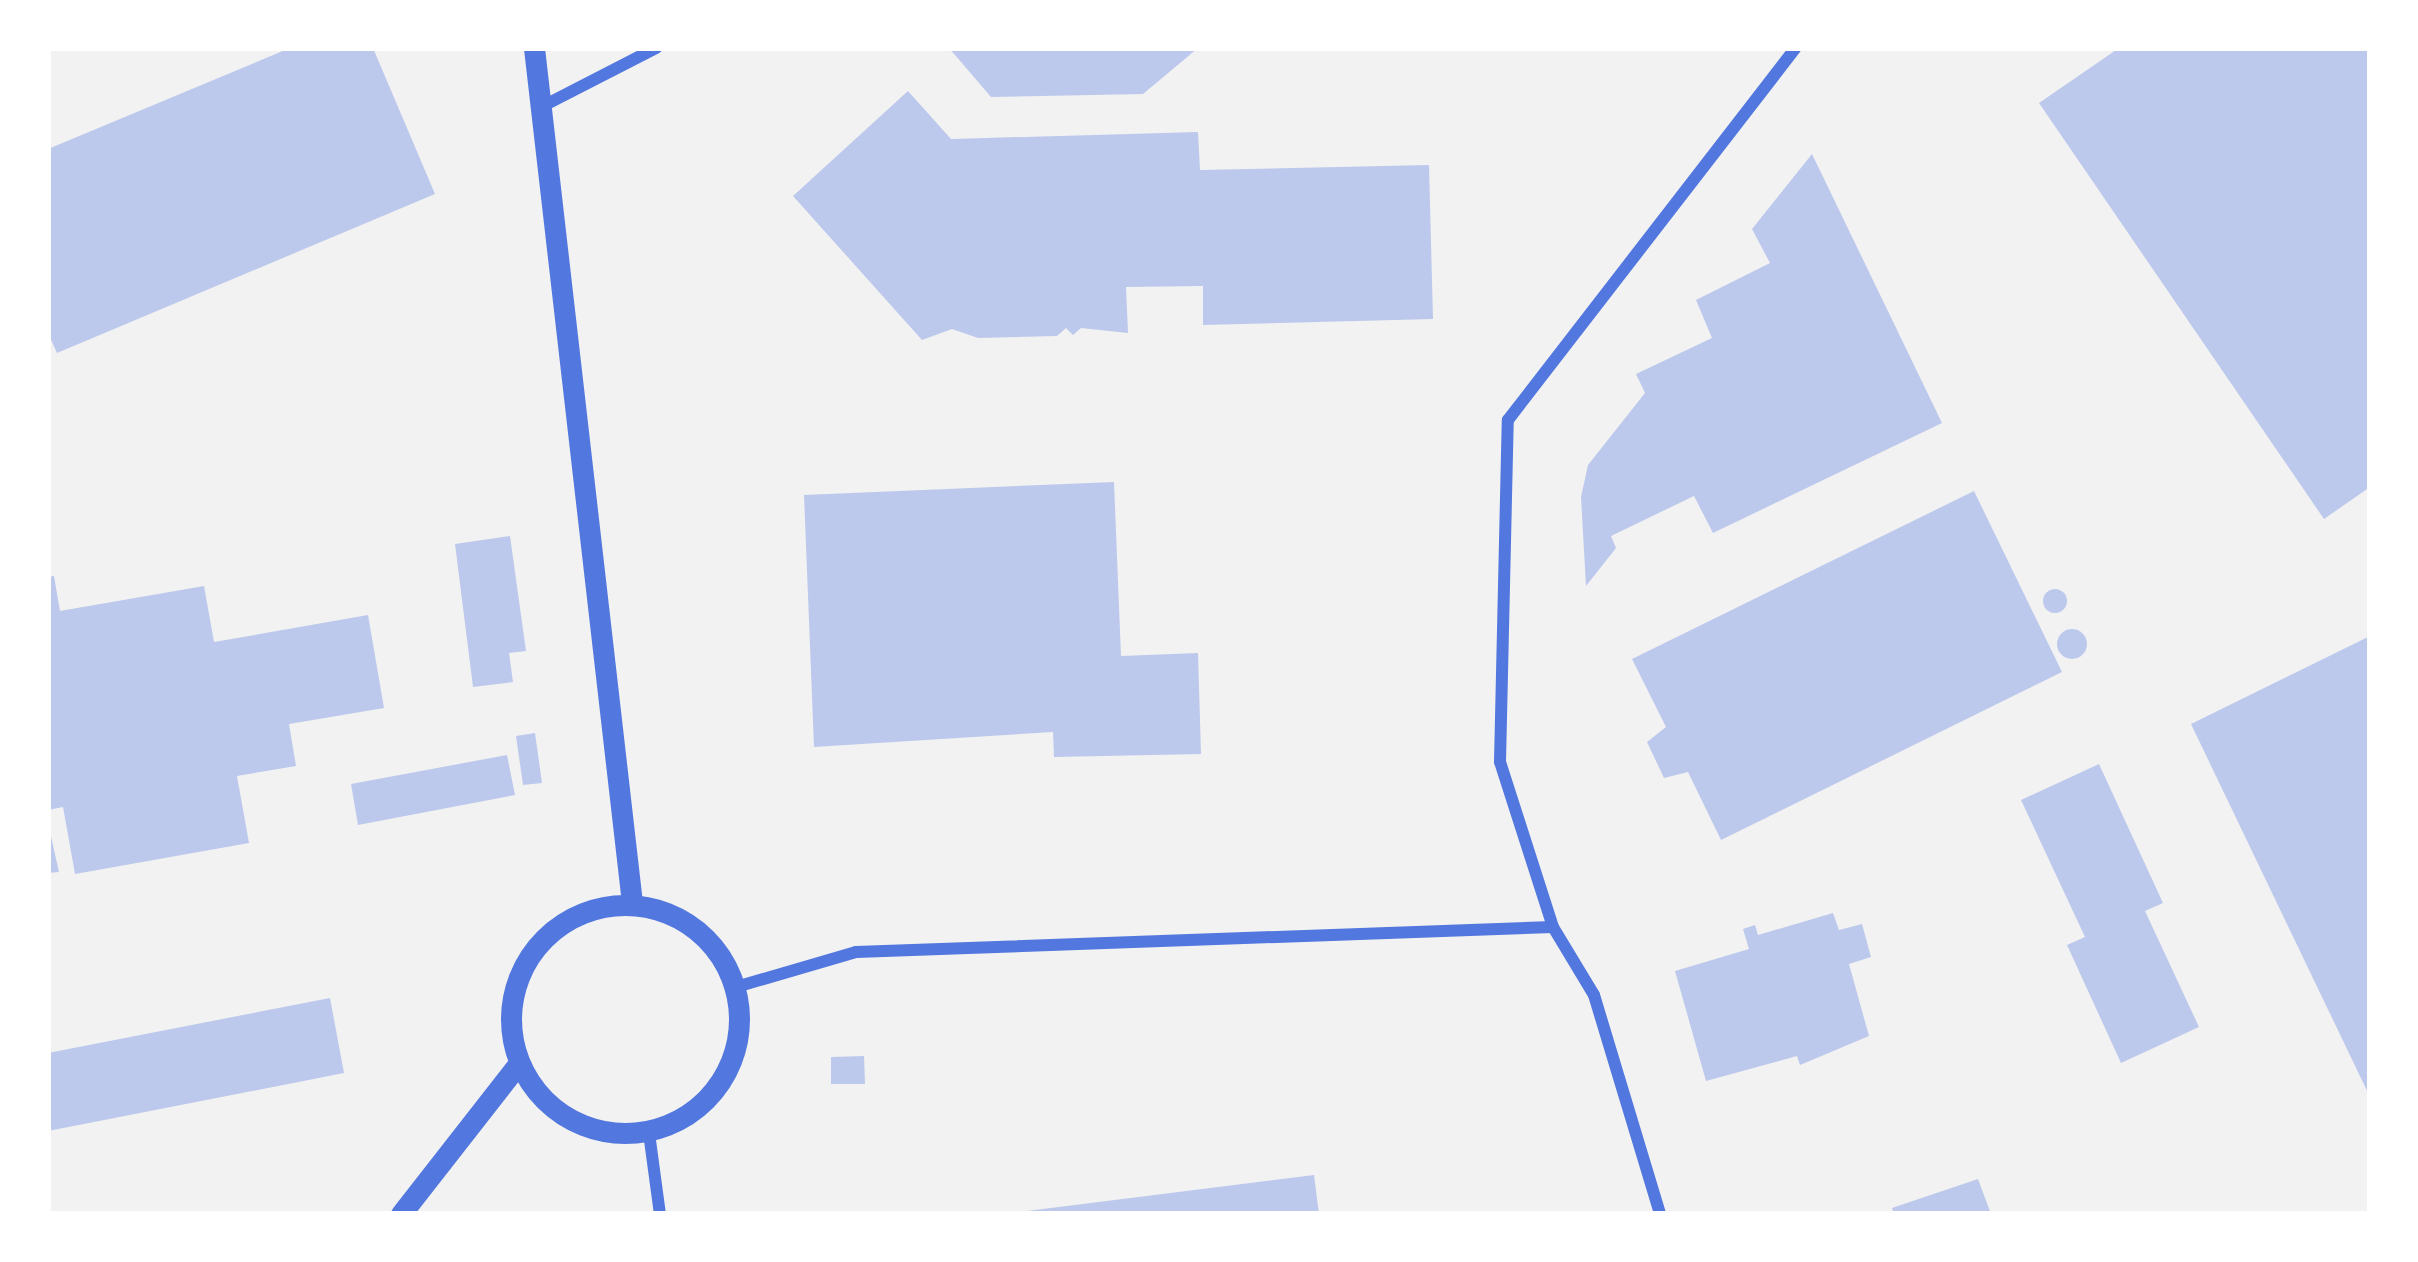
<!DOCTYPE html>
<html>
<head>
<meta charset="utf-8">
<style>
  body { margin:0 }
  #map { position:relative; width:2418px; height:1262px; overflow:hidden; background:#f2f2f2; font-family:"Playfair Display",serif }
  div>[style] { position:absolute }
  .building>* { inset:0; background:#bdc9ec }
  .round { border-radius:50% }
  .minor>* { height:12px; margin:-6px; padding:0 6px; transform-origin:6px; border-radius:6px; background:#5277de }
  .tertiary>* { height:21px; margin:-10.5px; padding:0 10.5px; transform-origin:10.5px; border-radius:10.5px; background:#5277de }
  .tertiary>.ring { margin:-10.5px; padding:0; box-sizing:content-box; background:none; border:21px solid #5277de; border-radius:50% }
  span { translate:-50% -50%; white-space:nowrap; text-align:center; line-height:1.15; -webkit-text-stroke:12px #fff; paint-order:stroke }
  .frame { position:absolute; inset:0; border:51px solid #fff; pointer-events:none }
</style>
</head>
<body>
<div id="map">
  <div class="building">
    <i style="clip-path:polygon(290px 48px,373px 48px,435px 194px,57px 353px,48px 333px,48px 149px)"></i>
    <i style="clip-path:polygon(949px 48px,1198px 48px,1143px 94px,991px 97px)"></i>
    <i style="clip-path:polygon(2119px 48px,2370px 48px,2370px 487px,2324px 519px,2039px 103px)"></i>
    <i style="clip-path:polygon(908px 91px,951px 139px,1198px 132px,1200px 170px,1429px 165px,1433px 319px,1203px 325px,1203px 286px,1126px 287px,1128px 333px,1081px 328px,1073px 335px,1066px 328px,1057px 336px,978px 338px,952px 329px,922px 340px,793px 196px)"></i>
    <i style="clip-path:polygon(1812px 154px,1942px 423px,1713px 533px,1694px 496px,1611px 536px,1616px 548px,1586px 586px,1581px 497px,1588px 465px,1645px 393px,1636px 374px,1712px 338px,1696px 300px,1770px 263px,1752px 229px)"></i>
    <i style="clip-path:polygon(1114px 482px,1121px 656px,1198px 653px,1201px 754px,1054px 757px,1053px 732px,814px 747px,804px 495px)"></i>
    <i style="clip-path:polygon(1974px 491px,2062px 672px,1721px 840px,1688px 772px,1664px 778px,1647px 742px,1666px 727px,1632px 659px)"></i>
    <i style="clip-path:polygon(510px 536px,526px 651px,509px 653px,513px 682px,473px 687px,455px 544px)"></i>
    <i style="clip-path:polygon(54px 576px,60px 611px,204px 586px,214px 642px,368px 615px,384px 708px,289px 724px,296px 766px,237px 776px,249px 843px,75px 874px,63px 807px,48px 810px,48px 577px)"></i>
    <i class="round" style="left:2043px;top:589px;width:24px;height:24px"></i>
    <i class="round" style="left:2057px;top:629px;width:30px;height:30px"></i>
    <i style="clip-path:polygon(2370px 636px,2370px 1097px,2191px 724px)"></i>
    <i style="clip-path:polygon(535px 733px,542px 783px,523px 785px,516px 736px)"></i>
    <i style="clip-path:polygon(507px 755px,515px 795px,358px 825px,351px 784px)"></i>
    <i style="clip-path:polygon(2099px 764px,2163px 903px,2145px 911px,2199px 1027px,2121px 1063px,2067px 945px,2085px 937px,2021px 800px)"></i>
    <i style="clip-path:polygon(48px 823px,59px 872px,48px 873px)"></i>
    <i style="clip-path:polygon(1833px 913px,1839px 930px,1862px 924px,1871px 957px,1849px 964px,1869px 1036px,1800px 1065px,1797px 1056px,1706px 1081px,1675px 971px,1749px 949px,1743px 929px,1755px 925px,1758px 935px)"></i>
    <i style="clip-path:polygon(330px 998px,344px 1073px,48px 1131px,48px 1053px)"></i>
    <i style="clip-path:polygon(864px 1056px,865px 1084px,831px 1084px,831px 1057px)"></i>
    <i style="clip-path:polygon(1314px 1175px,1319px 1214px,1027px 1214px,1027px 1211px)"></i>
    <i style="clip-path:polygon(1978px 1179px,1991px 1214px,1894px 1214px,1892px 1208px)"></i>
  </div>
  <div class="minor">
    <i style="left:545px;top:105px;width:125px;rotate:-27.2deg"></i>
    <i style="left:1553px;top:927px;width:173px;rotate:-107.8deg"></i>
    <i style="left:1500px;top:762px;width:342px;rotate:-88.7deg"></i>
    <i style="left:1508px;top:420px;width:470px;rotate:-52.3deg"></i>
    <i style="left:736px;top:987px;width:125px;rotate:-16.3deg"></i>
    <i style="left:856px;top:952px;width:697px;rotate:-2.05deg"></i>
    <i style="left:1553px;top:927px;width:79px;rotate:58.9deg"></i>
    <i style="left:1594px;top:995px;width:229px;rotate:73.2deg"></i>
    <i style="left:649px;top:1133px;width:82px;rotate:82.3deg"></i>
  </div>
  <div class="tertiary">
    <i style="left:534px;top:48px;width:861px;rotate:83.46deg"></i>
    <i class="ring" style="left:511px;top:905px;width:207px;height:207px"></i>
    <i style="left:401px;top:1214px;width:190px;rotate:-52deg"></i>
  </div>
  <div class="frame"></div>
</div>
</body>
</html>
